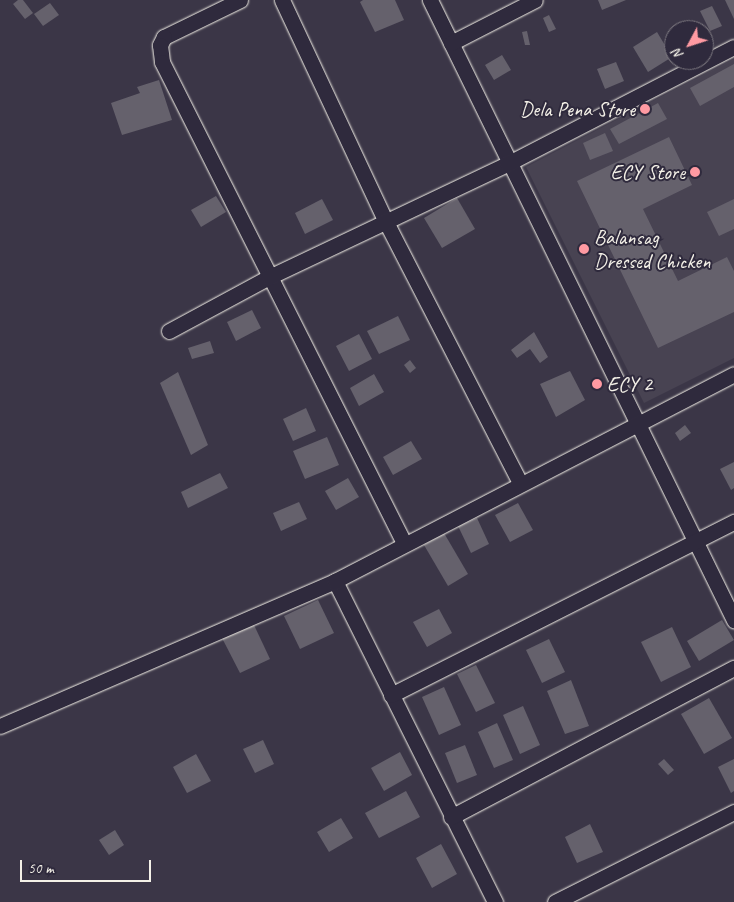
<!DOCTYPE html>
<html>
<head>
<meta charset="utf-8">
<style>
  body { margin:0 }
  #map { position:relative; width:734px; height:902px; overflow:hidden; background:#3b3647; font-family:Caveat,sans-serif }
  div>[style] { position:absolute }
  .built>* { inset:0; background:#484352 }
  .building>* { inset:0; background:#65616c }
  .roads { filter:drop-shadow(0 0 1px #f4f1e8) drop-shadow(0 0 1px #f4f1e8) }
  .street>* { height:15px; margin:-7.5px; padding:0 7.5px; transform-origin:7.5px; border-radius:7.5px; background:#2f2a3d }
  .dots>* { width:14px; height:14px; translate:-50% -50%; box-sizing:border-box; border:2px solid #2f2a3d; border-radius:50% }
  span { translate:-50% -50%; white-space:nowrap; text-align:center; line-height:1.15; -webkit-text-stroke:4px #2f2a3d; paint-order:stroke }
  .poi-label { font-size:21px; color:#f4f1e8 }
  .right { translate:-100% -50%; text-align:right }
  .left { translate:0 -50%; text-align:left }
  .north { position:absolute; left:664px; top:20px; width:50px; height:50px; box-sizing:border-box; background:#2f2a3d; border:1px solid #7e7a81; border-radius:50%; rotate:230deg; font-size:14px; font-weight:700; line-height:20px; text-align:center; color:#f4f1e8 }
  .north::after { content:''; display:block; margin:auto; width:18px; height:22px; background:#ff9aa2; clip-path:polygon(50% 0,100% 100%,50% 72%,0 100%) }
  .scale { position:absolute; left:20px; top:860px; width:131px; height:22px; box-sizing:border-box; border:2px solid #f4f1e8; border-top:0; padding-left:6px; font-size:15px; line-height:18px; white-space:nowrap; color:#f4f1e8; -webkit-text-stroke:4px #2f2a3d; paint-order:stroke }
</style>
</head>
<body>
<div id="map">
  <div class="built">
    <i style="clip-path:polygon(734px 59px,734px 358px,644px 403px,526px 167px)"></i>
  </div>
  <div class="building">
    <i style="clip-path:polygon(18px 0,23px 0,33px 13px,25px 19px,13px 4px)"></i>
    <i style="clip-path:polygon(363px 0,395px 0,404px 20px,375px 32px,360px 2px)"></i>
    <i style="clip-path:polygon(598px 0,626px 0,602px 10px)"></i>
    <i style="clip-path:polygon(725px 0,734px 0,734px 19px)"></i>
    <i style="clip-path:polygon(50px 3px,59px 15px,43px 26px,34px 14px)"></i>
    <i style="clip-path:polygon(712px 6px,722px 26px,710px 31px,700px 11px)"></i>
    <i style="clip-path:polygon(549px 15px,556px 29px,549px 32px,543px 18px)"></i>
    <i style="clip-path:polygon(527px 31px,530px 45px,525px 45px,522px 32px)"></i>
    <i style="clip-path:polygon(657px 32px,672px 57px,648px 72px,633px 47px)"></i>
    <i style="clip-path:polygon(502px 55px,511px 70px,494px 80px,485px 65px)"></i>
    <i style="clip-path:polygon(616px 62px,624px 81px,605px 89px,597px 69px)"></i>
    <i style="clip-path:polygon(734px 64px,734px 87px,700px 106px,690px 88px)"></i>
    <i style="clip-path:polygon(159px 80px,172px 120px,122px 135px,111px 103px,140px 93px,137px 87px)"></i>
    <i style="clip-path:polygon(658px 103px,667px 119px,619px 144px,610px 129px)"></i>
    <i style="clip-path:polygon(605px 133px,613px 151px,590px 160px,583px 143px)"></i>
    <i style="clip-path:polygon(669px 137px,692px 185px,643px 209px,678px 281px,727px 257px,734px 271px,734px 312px,658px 348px,577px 181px)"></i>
    <i style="clip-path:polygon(216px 196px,226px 212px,201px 227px,191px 210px)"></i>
    <i style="clip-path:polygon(457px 198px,475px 229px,442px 248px,424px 218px)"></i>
    <i style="clip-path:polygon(322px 199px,333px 220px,305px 234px,295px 213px)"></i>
    <i style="clip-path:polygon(734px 199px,734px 229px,719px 236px,707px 212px)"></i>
    <i style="clip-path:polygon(252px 310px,261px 328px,236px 341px,227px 322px)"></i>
    <i style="clip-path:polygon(398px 316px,410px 340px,379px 354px,367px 331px)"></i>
    <i style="clip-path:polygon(534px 332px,548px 357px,540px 363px,530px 349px,517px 358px,511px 350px)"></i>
    <i style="clip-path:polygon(359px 334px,372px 359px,349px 371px,336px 346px)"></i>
    <i style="clip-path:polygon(210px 341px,214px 353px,192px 359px,188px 348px)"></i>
    <i style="clip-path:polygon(410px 360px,416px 368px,410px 373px,404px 365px)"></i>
    <i style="clip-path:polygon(570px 371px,585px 400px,556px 417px,540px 384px)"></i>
    <i style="clip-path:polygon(178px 372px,208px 445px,191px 455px,160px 383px)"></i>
    <i style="clip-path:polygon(374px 374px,384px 392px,359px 406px,350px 388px)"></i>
    <i style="clip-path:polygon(306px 408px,316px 431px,293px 441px,283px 419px)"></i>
    <i style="clip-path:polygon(685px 425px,691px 433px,680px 441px,675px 433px)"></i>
    <i style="clip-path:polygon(327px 437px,339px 465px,305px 479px,293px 451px)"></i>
    <i style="clip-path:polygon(411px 441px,422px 459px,393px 475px,383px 457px)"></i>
    <i style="clip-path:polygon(734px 462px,734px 488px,731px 490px,720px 469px)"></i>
    <i style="clip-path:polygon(220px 473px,228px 488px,188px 508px,181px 492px)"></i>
    <i style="clip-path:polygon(348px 478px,359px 497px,336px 510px,325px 491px)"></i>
    <i style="clip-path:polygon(299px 502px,307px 519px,281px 531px,273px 513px)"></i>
    <i style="clip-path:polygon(518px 503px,533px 530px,510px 542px,495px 515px)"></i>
    <i style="clip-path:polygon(477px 518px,489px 544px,471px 553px,458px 526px)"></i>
    <i style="clip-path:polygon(444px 533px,468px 574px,448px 586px,424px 545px)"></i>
    <i style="clip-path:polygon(318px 600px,334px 633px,300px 649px,284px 616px)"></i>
    <i style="clip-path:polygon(439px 609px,452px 633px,427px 647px,413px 622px)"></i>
    <i style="clip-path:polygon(722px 620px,734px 640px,699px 661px,687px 641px)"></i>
    <i style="clip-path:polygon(253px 623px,270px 659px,240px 673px,222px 638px)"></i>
    <i style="clip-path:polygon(672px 627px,691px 667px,661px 682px,641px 642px)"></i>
    <i style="clip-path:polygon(549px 639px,565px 672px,542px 683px,526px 650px)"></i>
    <i style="clip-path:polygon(476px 665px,495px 703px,476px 712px,457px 674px)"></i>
    <i style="clip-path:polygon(571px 680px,589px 726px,565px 734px,547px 691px)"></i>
    <i style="clip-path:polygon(444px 687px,461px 725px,439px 735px,422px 697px)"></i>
    <i style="clip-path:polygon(709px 698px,732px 738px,704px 754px,681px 714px)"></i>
    <i style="clip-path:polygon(523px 706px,540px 745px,520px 754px,503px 715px)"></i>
    <i style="clip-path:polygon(497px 723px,513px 760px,494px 768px,478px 732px)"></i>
    <i style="clip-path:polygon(263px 740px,274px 764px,255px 773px,243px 749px)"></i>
    <i style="clip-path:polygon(465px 745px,477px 775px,457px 783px,445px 753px)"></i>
    <i style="clip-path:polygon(400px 752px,412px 775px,384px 791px,371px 768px)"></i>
    <i style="clip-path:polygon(196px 754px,211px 781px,187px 793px,173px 767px)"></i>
    <i style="clip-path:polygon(664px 759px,674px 770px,668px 775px,658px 764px)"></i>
    <i style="clip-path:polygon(734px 759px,734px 791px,731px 793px,718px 767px)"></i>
    <i style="clip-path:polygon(406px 791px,420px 817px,379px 838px,365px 813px)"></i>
    <i style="clip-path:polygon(341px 818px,353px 838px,329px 852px,317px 832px)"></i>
    <i style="clip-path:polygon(590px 824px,603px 852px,577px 863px,565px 837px)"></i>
    <i style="clip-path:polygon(115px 830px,124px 845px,109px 855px,99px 840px)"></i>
    <i style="clip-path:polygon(441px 844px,457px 874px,432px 888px,416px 858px)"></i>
  </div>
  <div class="roads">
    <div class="street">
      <i style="left:240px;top:0;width:85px;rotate:154deg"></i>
      <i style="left:164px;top:37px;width:9px;rotate:117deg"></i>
      <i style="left:160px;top:45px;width:17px;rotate:83deg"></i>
      <i style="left:162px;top:62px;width:538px;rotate:63.29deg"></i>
      <i style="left:282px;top:0;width:245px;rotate:64.9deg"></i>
      <i style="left:386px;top:222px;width:293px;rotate:62.8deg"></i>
      <i style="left:430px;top:0;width:691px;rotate:63.88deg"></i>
      <i style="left:451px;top:43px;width:94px;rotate:-27.1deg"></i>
      <i style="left:169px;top:331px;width:114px;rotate:-28.4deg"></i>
      <i style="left:269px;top:277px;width:263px;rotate:-25.4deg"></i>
      <i style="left:507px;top:164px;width:255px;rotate:-27.3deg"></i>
      <i style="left:335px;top:581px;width:359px;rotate:63.5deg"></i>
      <i style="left:391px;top:695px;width:384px;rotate:-26.8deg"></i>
      <i style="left:0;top:726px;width:365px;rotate:-23.4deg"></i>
      <i style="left:335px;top:581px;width:449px;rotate:-27.4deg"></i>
      <i style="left:451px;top:817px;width:320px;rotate:-27.8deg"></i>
      <i style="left:555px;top:902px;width:200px;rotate:-26.7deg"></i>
    </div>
  </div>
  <div class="dots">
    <i style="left:645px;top:109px;background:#ff9aa2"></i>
    <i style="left:695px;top:172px;background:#ff9aa2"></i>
    <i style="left:584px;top:249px;background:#ff9aa2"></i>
    <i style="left:597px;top:384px;background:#ff9aa2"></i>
  </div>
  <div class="poi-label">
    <span class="right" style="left:635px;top:109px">Dela Pena Store</span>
    <span class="right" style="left:685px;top:172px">ECY Store</span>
    <span class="left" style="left:594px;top:249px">Balansag<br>Dressed Chicken</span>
    <span class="left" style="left:607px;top:384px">ECY 2</span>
  </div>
  <div class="north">N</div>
  <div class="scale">50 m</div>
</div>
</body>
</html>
